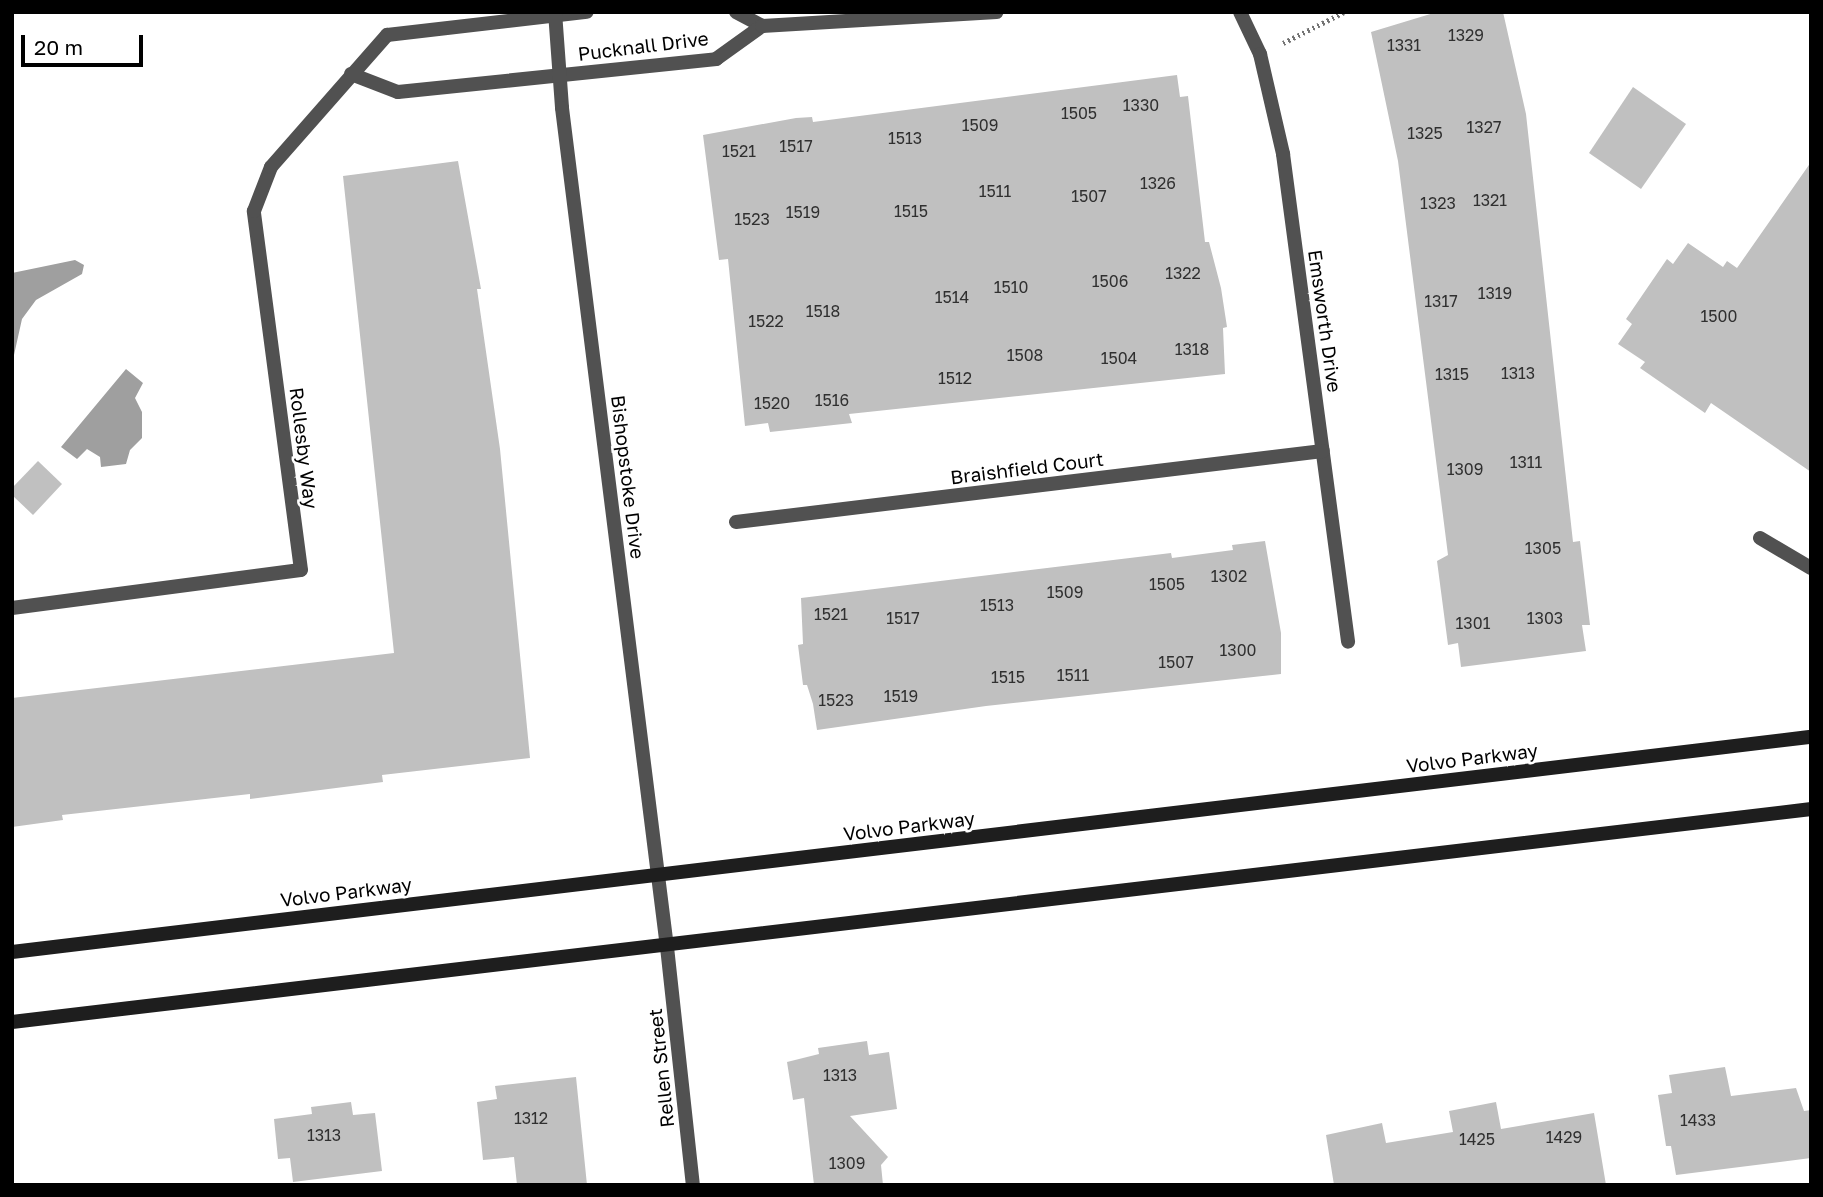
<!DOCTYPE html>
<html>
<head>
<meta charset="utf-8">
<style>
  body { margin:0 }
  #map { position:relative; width:1823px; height:1197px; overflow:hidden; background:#fff; font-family:"Golos Text",sans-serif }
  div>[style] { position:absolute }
  .water>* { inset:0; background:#9f9f9f }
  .building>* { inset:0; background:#c0c0c0 }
  .path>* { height:4.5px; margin-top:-2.25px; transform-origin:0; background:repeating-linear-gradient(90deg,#737373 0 2px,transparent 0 5.5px) }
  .service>* { height:14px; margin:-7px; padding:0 7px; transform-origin:7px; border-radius:7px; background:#515151 }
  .minor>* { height:14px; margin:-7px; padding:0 7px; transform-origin:7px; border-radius:7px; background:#515151 }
  .tertiary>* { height:14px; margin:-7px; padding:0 7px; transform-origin:7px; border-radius:7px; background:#515151 }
  .secondary>* { height:14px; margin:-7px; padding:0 7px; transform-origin:7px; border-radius:7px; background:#1e1e1e }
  span { translate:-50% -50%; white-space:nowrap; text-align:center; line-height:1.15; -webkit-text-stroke:5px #fff; paint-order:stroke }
  .number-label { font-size:16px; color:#303030 }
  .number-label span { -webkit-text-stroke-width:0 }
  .street-label { font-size:19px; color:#000 }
  .frame { position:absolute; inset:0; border:14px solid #000; pointer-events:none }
  .scale { position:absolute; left:21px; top:35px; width:122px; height:32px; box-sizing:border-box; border:4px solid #000; border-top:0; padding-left:9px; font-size:21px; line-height:24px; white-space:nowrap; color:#000; -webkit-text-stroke:5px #fff; paint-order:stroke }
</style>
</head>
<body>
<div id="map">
  <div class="water">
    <i style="clip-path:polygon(75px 260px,84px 265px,82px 274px,36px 300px,22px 319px,12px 364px,12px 273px)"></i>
    <i style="clip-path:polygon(126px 369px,143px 383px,135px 398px,142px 412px,142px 438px,130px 450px,126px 464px,101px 467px,100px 457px,87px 449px,77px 459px,61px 447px)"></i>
  </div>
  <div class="building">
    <i style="clip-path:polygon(1437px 12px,1503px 12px,1526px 114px,1573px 542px,1580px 541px,1590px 625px,1582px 625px,1586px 651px,1461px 667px,1458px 643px,1448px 645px,1437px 561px,1448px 555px,1398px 161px,1371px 32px)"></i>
    <i style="clip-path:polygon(1177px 75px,1180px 97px,1188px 96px,1205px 242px,1209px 242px,1221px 288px,1227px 327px,1223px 328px,1225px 374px,849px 414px,852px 423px,770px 432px,768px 423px,745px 426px,728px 259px,719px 260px,703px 135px,796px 118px,812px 117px,813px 122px)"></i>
    <i style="clip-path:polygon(1633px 87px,1686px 124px,1641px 189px,1589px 153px)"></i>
    <i style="clip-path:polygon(458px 161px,481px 289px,477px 289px,500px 449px,530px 758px,382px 775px,383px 782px,250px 799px,250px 794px,62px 815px,63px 820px,12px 827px,12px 698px,394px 653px,343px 176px)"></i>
    <i style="clip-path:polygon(1811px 162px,1811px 472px,1711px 403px,1705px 413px,1640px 368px,1645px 362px,1618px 344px,1632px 324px,1626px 319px,1667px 259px,1673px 264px,1688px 243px,1723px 267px,1727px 261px,1737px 268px)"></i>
    <i style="clip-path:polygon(38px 461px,62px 484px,33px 515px,12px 495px,12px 488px)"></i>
    <i style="clip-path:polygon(1265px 541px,1281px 633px,1281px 674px,986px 706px,817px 730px,813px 704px,807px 685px,803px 685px,798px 645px,803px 644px,801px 598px,1171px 553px,1172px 558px,1233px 550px,1232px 545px)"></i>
    <i style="clip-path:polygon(867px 1041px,869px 1055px,889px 1052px,897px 1109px,850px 1116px,888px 1157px,881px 1165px,883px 1185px,814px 1185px,804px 1098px,793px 1100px,787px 1062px,819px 1054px,818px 1048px)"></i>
    <i style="clip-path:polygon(1725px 1067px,1731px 1096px,1796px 1088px,1804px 1111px,1811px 1110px,1811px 1158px,1676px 1175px,1671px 1146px,1666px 1146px,1658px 1095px,1672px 1093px,1669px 1075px)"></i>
    <i style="clip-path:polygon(576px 1077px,587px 1185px,517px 1185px,514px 1157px,483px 1160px,477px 1102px,497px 1099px,495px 1086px)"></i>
    <i style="clip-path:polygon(351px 1102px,353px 1115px,375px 1113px,382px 1171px,293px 1182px,290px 1158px,278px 1159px,274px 1119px,312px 1114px,311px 1107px)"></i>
    <i style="clip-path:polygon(1496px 1102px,1501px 1129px,1594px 1113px,1606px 1185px,1334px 1185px,1326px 1135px,1382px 1123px,1386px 1143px,1453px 1132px,1449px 1111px)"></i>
  </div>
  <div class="path">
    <i style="left:1283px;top:43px;width:68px;rotate:-26.9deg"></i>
  </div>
  <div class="service">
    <i style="left:1760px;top:538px;width:59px;rotate:30.5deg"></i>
  </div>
  <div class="minor">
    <i style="left:736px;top:12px;width:30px;rotate:28deg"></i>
    <i style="left:1240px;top:12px;width:47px;rotate:64.5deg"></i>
    <i style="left:1260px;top:54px;width:103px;rotate:77deg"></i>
    <i style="left:1283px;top:154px;width:492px;rotate:82.4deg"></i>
    <i style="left:351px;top:74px;width:50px;rotate:21deg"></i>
    <i style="left:398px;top:92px;width:320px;rotate:-5.9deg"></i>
    <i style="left:716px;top:59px;width:57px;rotate:-35.7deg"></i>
    <i style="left:762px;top:26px;width:235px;rotate:-3.4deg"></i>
    <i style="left:736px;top:522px;width:591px;rotate:-6.9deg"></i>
    <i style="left:12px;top:608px;width:291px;rotate:-7.5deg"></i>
    <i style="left:301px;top:570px;width:362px;rotate:-97.5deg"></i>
    <i style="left:254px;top:211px;width:47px;rotate:-68.9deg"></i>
    <i style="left:271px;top:167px;width:176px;rotate:-48.7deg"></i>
    <i style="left:387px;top:35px;width:201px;rotate:-6.6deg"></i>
    <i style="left:667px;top:947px;width:239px;rotate:83.8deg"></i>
  </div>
  <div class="tertiary">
    <i style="left:555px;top:12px;width:96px;rotate:85.8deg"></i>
    <i style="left:562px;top:108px;width:846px;rotate:82.87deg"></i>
  </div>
  <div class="secondary">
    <i style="left:12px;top:952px;width:1812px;rotate:-6.82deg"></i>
    <i style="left:12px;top:1022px;width:1812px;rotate:-6.75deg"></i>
  </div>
  <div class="number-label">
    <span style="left:1466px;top:35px">1329</span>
    <span style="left:1404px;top:45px">1331</span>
    <span style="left:1141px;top:105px">1330</span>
    <span style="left:1079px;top:113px">1505</span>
    <span style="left:980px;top:125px">1509</span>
    <span style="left:1484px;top:127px">1327</span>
    <span style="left:1425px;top:133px">1325</span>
    <span style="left:905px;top:138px">1513</span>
    <span style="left:796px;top:146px">1517</span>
    <span style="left:739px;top:151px">1521</span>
    <span style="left:1158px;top:183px">1326</span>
    <span style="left:995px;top:191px">1511</span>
    <span style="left:1089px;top:196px">1507</span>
    <span style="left:1490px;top:200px">1321</span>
    <span style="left:1438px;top:203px">1323</span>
    <span style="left:911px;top:211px">1515</span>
    <span style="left:803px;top:212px">1519</span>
    <span style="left:752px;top:219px">1523</span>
    <span style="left:1183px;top:273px">1322</span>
    <span style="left:1110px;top:281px">1506</span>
    <span style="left:1011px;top:287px">1510</span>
    <span style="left:1495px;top:293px">1319</span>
    <span style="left:952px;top:297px">1514</span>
    <span style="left:1441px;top:301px">1317</span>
    <span style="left:823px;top:311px">1518</span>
    <span style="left:1719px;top:316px">1500</span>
    <span style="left:766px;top:321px">1522</span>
    <span style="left:1192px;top:349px">1318</span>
    <span style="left:1025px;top:355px">1508</span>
    <span style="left:1119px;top:358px">1504</span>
    <span style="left:1518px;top:373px">1313</span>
    <span style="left:1452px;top:374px">1315</span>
    <span style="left:955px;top:378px">1512</span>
    <span style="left:832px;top:400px">1516</span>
    <span style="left:772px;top:403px">1520</span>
    <span style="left:1526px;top:462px">1311</span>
    <span style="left:1465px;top:469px">1309</span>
    <span style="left:1543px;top:548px">1305</span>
    <span style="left:1229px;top:576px">1302</span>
    <span style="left:1167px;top:584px">1505</span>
    <span style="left:1065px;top:592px">1509</span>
    <span style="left:997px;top:605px">1513</span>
    <span style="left:831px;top:614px">1521</span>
    <span style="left:903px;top:618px">1517</span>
    <span style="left:1545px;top:618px">1303</span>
    <span style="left:1473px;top:623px">1301</span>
    <span style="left:1238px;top:650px">1300</span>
    <span style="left:1176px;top:662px">1507</span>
    <span style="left:1073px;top:675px">1511</span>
    <span style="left:1008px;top:677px">1515</span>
    <span style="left:901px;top:696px">1519</span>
    <span style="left:836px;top:700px">1523</span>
    <span style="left:840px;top:1075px">1313</span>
    <span style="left:531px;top:1118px">1312</span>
    <span style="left:1698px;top:1120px">1433</span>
    <span style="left:324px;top:1135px">1313</span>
    <span style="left:1564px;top:1137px">1429</span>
    <span style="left:1477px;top:1139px">1425</span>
    <span style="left:847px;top:1163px">1309</span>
  </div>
  <div class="street-label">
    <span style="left:643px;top:46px;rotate:-7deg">Pucknall Drive</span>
    <span style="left:1325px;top:321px;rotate:82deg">Emsworth Drive</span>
    <span style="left:304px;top:448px;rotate:83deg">Rollesby Way</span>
    <span style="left:1027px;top:468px;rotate:-7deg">Braishfield Court</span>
    <span style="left:628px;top:477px;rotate:83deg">Bishopstoke Drive</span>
    <span style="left:1472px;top:758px;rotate:-7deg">Volvo Parkway</span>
    <span style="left:909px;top:826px;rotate:-7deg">Volvo Parkway</span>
    <span style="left:346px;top:892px;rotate:-7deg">Volvo Parkway</span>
    <span style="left:661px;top:1068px;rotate:-96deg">Rellen Street</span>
  </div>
  <div class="frame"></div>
  <div class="scale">20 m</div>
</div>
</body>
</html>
